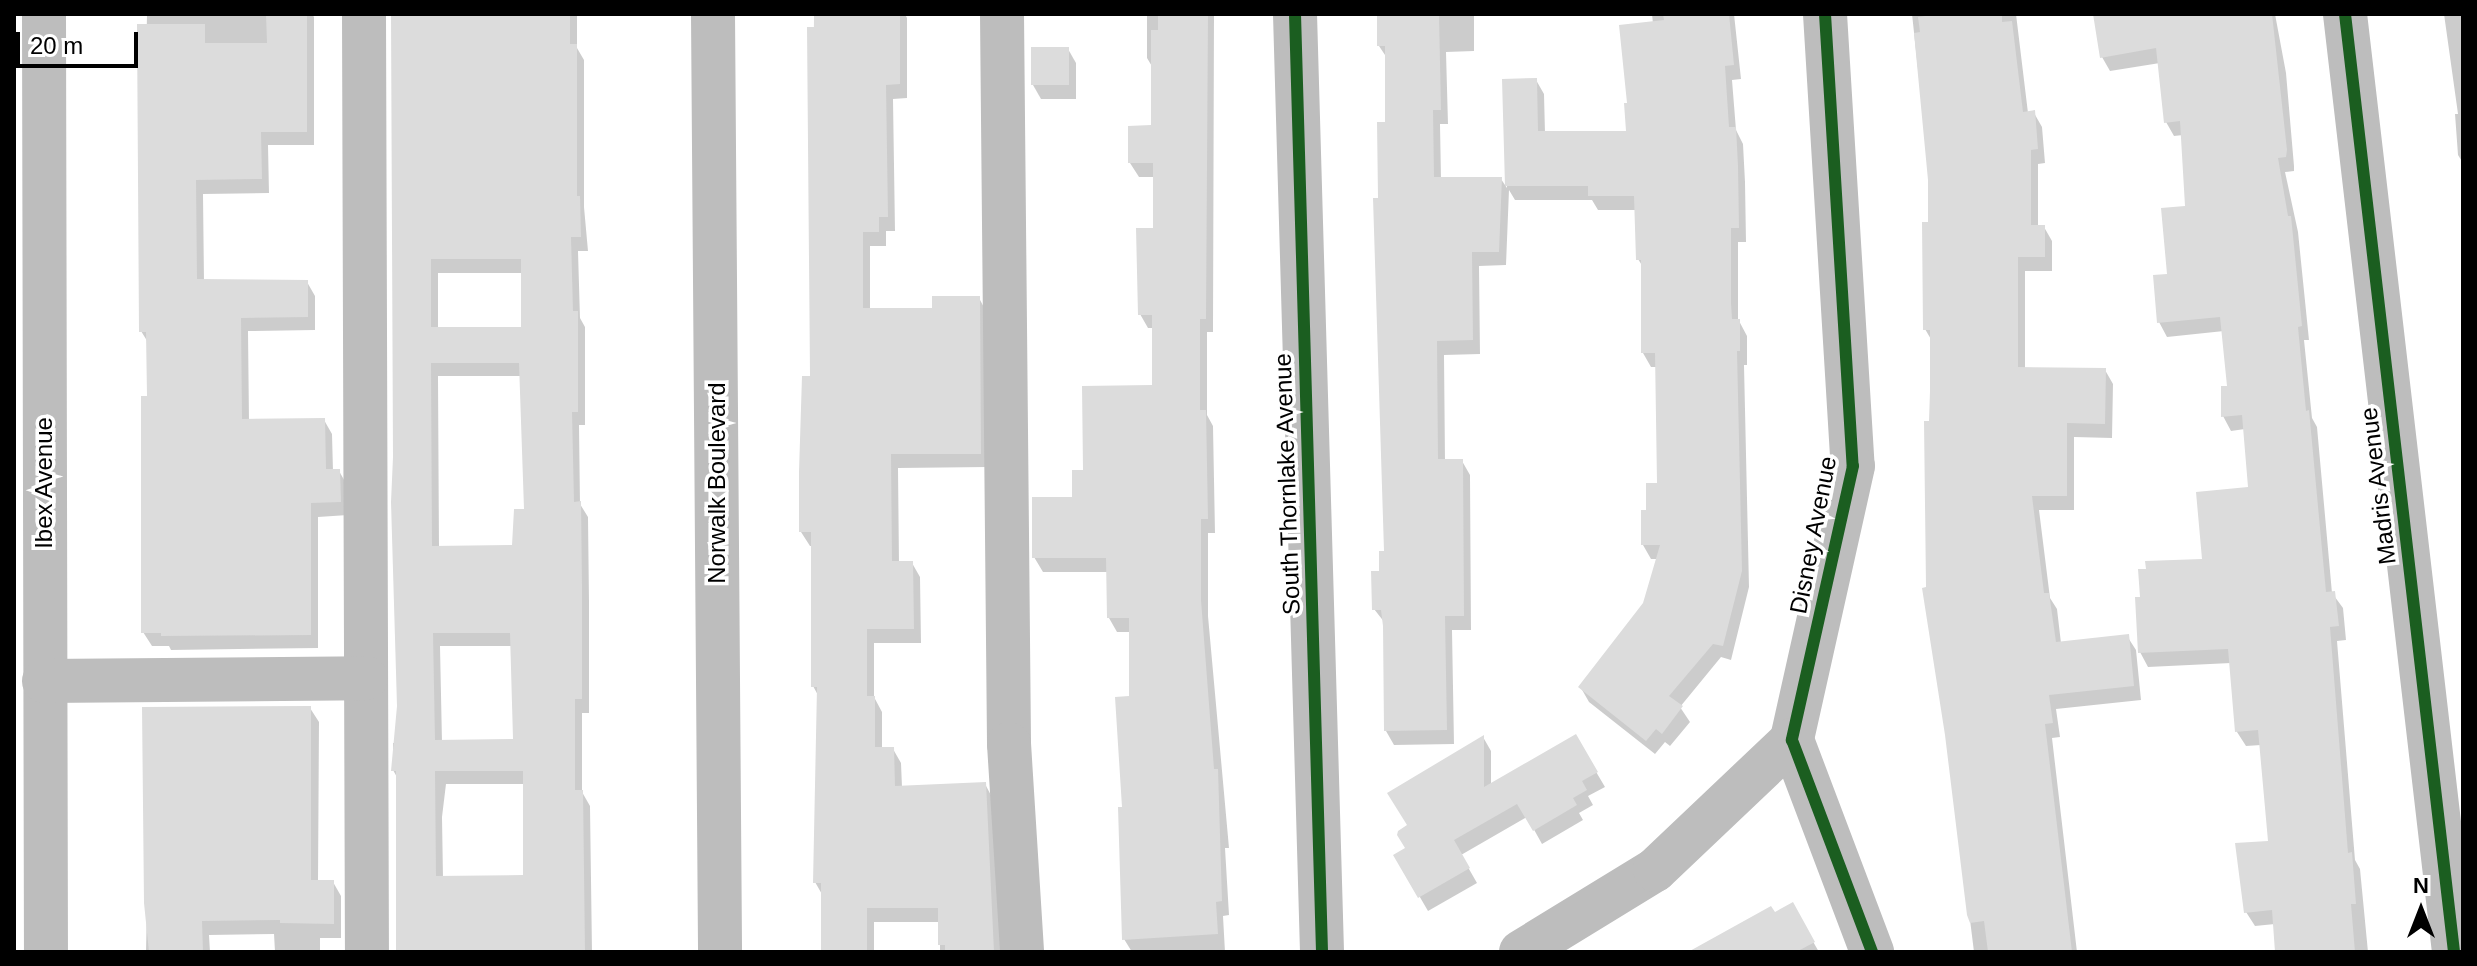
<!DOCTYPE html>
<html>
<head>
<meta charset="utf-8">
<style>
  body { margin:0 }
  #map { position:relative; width:2477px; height:966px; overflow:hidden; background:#fff; font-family:Helvetica,sans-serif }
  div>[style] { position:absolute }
  .shadow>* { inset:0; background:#0003 }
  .building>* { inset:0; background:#dcdcdc }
  .minor>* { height:44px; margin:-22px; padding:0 22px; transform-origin:22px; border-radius:22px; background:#bdbdbd }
  .cycleway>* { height:12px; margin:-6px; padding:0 6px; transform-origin:6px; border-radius:6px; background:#1b5e20 }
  span { translate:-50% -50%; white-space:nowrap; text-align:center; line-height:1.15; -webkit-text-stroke:7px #fff; paint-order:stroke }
  .street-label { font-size:24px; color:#000 }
  .frame { position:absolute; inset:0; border:16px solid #000; pointer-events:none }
  .north { position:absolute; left:2381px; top:870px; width:80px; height:80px; -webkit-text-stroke:6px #fff; paint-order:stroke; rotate:0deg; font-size:22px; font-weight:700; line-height:32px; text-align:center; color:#000 }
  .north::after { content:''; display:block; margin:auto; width:28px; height:36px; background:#000; clip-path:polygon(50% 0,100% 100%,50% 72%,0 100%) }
  .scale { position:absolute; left:16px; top:32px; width:122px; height:36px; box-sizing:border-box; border:4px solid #000; border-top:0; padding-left:10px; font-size:24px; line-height:28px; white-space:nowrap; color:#000; -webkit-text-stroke:6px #fff; paint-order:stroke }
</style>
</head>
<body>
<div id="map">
  <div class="shadow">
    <i style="clip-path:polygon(147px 14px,312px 14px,314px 17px,314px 145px,268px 145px,269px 193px,203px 194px,204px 281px,307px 282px,315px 296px,315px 330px,248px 331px,249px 421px,324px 420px,332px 434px,333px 471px,339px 471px,347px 485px,348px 515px,318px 517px,318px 648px,171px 650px,169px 646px,152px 646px,143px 632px,150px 398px,149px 344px,141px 331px)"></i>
    <i style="clip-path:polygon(evenodd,393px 14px,577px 14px,577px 48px,584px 60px,584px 207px,588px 251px,578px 251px,580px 318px,585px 327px,585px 425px,579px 425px,580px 504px,588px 517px,589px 602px,589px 713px,582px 713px,582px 792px,590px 806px,592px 952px,400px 952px,398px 779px,393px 770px,393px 743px,399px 743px,393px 14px,438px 273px,523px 273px,523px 329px,438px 329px,438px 273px,393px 14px,438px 376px,521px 376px,526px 511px,514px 547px,439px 548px,438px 376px,393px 14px,440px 646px,513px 646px,515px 741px,442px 742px,440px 646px,393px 14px,446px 784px,525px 784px,525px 877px,443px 878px,442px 817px,446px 784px)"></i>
    <i style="clip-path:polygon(814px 14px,905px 14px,907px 18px,907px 98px,893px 99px,895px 231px,886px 231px,886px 246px,870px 246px,870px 310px,934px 310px,979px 298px,987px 313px,988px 467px,898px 468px,899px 563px,912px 563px,920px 577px,921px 643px,874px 643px,874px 697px,882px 712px,882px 749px,893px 749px,901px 763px,902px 787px,985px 784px,993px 799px,1002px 952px,940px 952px,940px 922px,874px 922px,874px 952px,823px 952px,823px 896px,815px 882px,819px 697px,813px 686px,813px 546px,810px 546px,801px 532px,812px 378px)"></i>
    <i style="clip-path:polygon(1147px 14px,1214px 14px,1213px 332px,1207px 332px,1207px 415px,1213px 426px,1215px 533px,1208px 533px,1208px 616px,1229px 848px,1225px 848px,1229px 915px,1223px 916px,1225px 952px,1132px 952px,1124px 939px,1131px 632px,1117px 632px,1109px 618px,1108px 572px,1043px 572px,1034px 557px,1074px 499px,1085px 472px,1154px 387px,1154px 328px,1148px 328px,1140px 314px,1155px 230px,1155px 177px,1139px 177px,1130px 163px,1153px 127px,1153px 68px,1147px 58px)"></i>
    <i style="clip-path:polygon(1379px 14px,1474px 14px,1474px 51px,1446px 52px,1448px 124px,1440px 124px,1441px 179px,1501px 179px,1507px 188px,1504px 81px,1536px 80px,1544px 94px,1545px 133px,1628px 133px,1630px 105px,1653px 24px,1652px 14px,1734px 14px,1741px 79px,1732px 80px,1736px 130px,1743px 144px,1745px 182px,1746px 242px,1738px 242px,1738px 319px,1747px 336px,1747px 365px,1744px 365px,1749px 587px,1731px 660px,1721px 657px,1680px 707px,1690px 722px,1670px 746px,1665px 742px,1655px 754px,1589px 702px,1581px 688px,1645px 604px,1658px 559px,1651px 559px,1643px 545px,1648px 512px,1659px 485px,1657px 367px,1651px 367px,1643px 353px,1643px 267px,1638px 259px,1637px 210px,1598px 210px,1592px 200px,1515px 200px,1509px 190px,1506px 265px,1479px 266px,1480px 354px,1444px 355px,1445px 461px,1462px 461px,1470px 475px,1471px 630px,1452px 630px,1454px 744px,1394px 745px,1386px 731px,1385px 623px,1374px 609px,1386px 553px,1380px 200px,1387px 124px,1387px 58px,1379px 46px)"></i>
    <i style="clip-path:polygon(1912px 14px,2016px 14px,2028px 113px,2034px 113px,2042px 127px,2045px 163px,2038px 164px,2038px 227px,2044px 227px,2052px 241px,2052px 271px,2025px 271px,2025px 369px,2105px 370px,2113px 384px,2112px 438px,2074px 437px,2074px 510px,2039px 510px,2050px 598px,2057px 609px,2061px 643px,2127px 636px,2136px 650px,2141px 700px,2056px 709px,2060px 737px,2052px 738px,2077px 952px,1974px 952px,1947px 735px,1931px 423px,1932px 341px,1925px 329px,1930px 180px)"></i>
    <i style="clip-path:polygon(2095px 14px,2275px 14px,2286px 73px,2294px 166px,2294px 171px,2285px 172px,2298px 232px,2309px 340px,2304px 340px,2312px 418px,2317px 427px,2332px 593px,2343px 608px,2346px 640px,2337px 641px,2355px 860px,2360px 869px,2368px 952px,2277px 952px,2275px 924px,2255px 926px,2246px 912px,2270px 843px,2261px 745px,2246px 746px,2237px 732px,2231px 663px,2148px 667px,2140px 652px,2250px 489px,2245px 429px,2231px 431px,2223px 416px,2229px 388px,2224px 331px,2167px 337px,2159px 322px,2187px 208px,2183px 135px,2174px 136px,2166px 122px,2160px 63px,2110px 71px,2102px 57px)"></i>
    <i style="clip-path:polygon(2444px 14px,2463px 14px,2463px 163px,2458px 155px,2455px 114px,2458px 114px)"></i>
    <i style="clip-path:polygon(1068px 49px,1076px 63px,1076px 99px,1041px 99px,1033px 85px)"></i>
    <i style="clip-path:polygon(310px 708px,319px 722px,318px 882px,333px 882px,341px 896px,341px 938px,320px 938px,320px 952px,275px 952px,274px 934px,209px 935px,210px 952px,146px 952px,147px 903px)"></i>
    <i style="clip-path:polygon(1575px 736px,1605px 787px,1588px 796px,1593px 805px,1579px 813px,1583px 820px,1542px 844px,1527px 817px,1461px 855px,1477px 883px,1428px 911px,1396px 856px,1407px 849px,1409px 826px,1483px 737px,1491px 751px,1491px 785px)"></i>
    <i style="clip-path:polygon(1792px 905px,1819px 952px,1692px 952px,1775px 915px)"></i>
  </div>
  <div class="building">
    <i style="clip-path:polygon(266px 14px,307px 14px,307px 132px,261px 132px,262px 179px,196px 180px,197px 279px,308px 280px,308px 317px,241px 318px,242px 419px,325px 418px,326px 469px,340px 469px,341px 502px,311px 503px,311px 635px,161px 636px,161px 633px,141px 633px,141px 396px,147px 396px,146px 332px,139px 332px,137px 24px,205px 24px,205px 43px,267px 43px)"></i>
    <i style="clip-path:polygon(evenodd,391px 14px,570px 14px,570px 44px,577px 44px,577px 196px,580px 196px,581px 237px,571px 237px,573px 311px,578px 311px,578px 412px,572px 412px,574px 502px,581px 501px,582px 586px,582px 699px,575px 699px,575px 790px,583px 790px,585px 952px,396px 952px,396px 771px,391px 771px,397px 706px,391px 502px,393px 457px,391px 14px,431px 259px,521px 259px,521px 327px,431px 327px,431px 259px,391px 14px,431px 363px,519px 363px,524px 509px,514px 509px,512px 545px,432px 546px,431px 363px,391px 14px,433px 633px,510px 633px,513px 739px,435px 740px,433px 633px,391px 14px,435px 771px,523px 771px,523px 875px,436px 876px,435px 771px)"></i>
    <i style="clip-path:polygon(814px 14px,900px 14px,900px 84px,886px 85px,888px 217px,879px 217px,879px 232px,863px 232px,863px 308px,932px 308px,932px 296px,980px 296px,981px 454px,891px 454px,892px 561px,913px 561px,914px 629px,867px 629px,867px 696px,875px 696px,875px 747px,894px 747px,895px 786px,986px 782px,994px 952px,945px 952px,945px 945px,938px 945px,938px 908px,867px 908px,867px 952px,821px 952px,821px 883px,813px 883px,817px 687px,811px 687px,811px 532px,799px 532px,799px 472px,802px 376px,810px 376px,807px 27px,814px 27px)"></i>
    <i style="clip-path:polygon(1158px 14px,1208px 14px,1206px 319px,1200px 319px,1200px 410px,1206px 410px,1208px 519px,1201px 519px,1201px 600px,1214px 769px,1218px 769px,1222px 901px,1216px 902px,1218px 934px,1122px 940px,1118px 807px,1122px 807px,1115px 697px,1129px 696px,1129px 618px,1107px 618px,1106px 558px,1032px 558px,1032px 497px,1072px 497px,1072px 470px,1083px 470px,1082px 386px,1152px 385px,1152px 315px,1138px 315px,1136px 228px,1153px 228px,1153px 163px,1128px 163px,1128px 126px,1151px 125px,1151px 30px,1158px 30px)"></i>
    <i style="clip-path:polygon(1377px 14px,1439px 14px,1441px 110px,1433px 110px,1434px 177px,1502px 177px,1499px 252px,1472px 252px,1473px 340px,1437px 341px,1438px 459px,1463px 459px,1464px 616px,1445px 616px,1447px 730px,1384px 731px,1383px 626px,1381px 610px,1372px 610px,1371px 571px,1379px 571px,1379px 551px,1384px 551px,1373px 198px,1378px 198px,1377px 122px,1385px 122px,1385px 46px,1377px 46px)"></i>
    <i style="clip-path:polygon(1663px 14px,1729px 14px,1734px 65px,1725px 66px,1729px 127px,1736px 127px,1738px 166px,1739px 228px,1731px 228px,1731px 303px,1732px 319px,1740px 319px,1740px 351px,1737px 351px,1742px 571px,1723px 646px,1713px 644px,1669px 696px,1683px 706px,1662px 734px,1656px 729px,1646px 741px,1578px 687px,1643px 603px,1660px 545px,1641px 545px,1641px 510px,1646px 510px,1646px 483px,1657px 483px,1655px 353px,1641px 353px,1641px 260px,1636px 260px,1634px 196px,1588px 196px,1588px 186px,1505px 186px,1502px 79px,1537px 78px,1538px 131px,1626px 131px,1624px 103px,1627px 103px,1619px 25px,1664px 20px)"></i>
    <i style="clip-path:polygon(1940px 14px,2002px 14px,2002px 22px,2012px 21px,2023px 112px,2035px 110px,2038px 149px,2031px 150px,2031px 225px,2045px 225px,2045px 257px,2018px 257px,2018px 367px,2106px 368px,2105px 424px,2067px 423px,2067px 496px,2032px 496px,2044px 593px,2049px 593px,2056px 642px,2129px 634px,2134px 686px,2049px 695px,2053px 723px,2045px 724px,2072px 952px,1988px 952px,1984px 921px,1970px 923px,1967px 915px,1945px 735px,1922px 588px,1926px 587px,1924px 421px,1929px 421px,1930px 391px,1930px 330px,1923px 330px,1922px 222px,1928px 222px,1928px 180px,1914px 33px,1920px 32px,1918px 17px)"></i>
    <i style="clip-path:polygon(2093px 14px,2272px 14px,2287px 150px,2286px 157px,2278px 158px,2288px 216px,2291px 216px,2302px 326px,2298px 327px,2306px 411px,2309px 410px,2326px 592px,2335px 591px,2339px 626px,2330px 627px,2348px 853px,2352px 852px,2356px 904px,2351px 904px,2355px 952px,2275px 952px,2272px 910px,2244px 913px,2235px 843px,2268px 841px,2258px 730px,2235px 732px,2228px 649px,2138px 653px,2135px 597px,2140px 597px,2138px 569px,2146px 569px,2145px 561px,2202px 559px,2196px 492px,2248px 487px,2242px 415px,2221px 417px,2221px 386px,2227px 386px,2220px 317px,2157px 323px,2153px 275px,2167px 274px,2161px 208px,2185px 206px,2180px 121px,2164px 123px,2156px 48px,2100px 58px)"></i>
    <i style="clip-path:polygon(1031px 47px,1069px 47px,1069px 85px,1031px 85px)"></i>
    <i style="clip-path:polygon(311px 706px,311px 880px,334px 880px,334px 924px,280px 923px,280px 920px,202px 921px,203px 952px,149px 952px,144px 903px,142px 707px)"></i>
    <i style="clip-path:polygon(1576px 734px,1598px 772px,1582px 781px,1587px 790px,1573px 798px,1577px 805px,1533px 831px,1517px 804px,1454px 840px,1470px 868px,1418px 898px,1393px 855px,1405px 848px,1397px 835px,1398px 831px,1407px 825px,1387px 793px,1484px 735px,1484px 787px)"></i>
    <i style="clip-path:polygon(1793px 902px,1815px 942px,1796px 952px,1688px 952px,1771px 906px,1775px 912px)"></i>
  </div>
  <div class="minor">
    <i style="left:44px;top:14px;width:938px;rotate:89.88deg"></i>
    <i style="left:364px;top:14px;width:938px;rotate:89.82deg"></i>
    <i style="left:713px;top:14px;width:938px;rotate:89.57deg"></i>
    <i style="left:1002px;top:14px;width:730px;rotate:89.45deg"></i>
    <i style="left:1009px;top:744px;width:208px;rotate:86.4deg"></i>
    <i style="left:1295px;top:14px;width:938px;rotate:88.35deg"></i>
    <i style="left:1825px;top:14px;width:453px;rotate:86.5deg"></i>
    <i style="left:1853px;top:466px;width:281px;rotate:102.6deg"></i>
    <i style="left:1792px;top:740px;width:227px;rotate:69.3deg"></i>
    <i style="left:2345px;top:14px;width:944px;rotate:83.37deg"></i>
    <i style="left:44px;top:681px;width:322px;rotate:-0.5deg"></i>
    <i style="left:1521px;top:952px;width:157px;rotate:-31.5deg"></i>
    <i style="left:1655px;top:870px;width:189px;rotate:-43.5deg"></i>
  </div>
  <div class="cycleway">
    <i style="left:1295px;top:14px;width:938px;rotate:88.35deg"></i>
    <i style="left:1825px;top:14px;width:453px;rotate:86.5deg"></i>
    <i style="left:1853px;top:466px;width:281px;rotate:102.6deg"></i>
    <i style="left:1792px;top:740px;width:227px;rotate:69.3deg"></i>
    <i style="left:2345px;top:14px;width:944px;rotate:83.37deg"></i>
  </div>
  <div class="street-label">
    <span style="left:44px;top:483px;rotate:-90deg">Ibex Avenue</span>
    <span style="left:717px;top:483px;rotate:-90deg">Norwalk Boulevard</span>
    <span style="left:1287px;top:484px;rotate:-92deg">South Thornlake Avenue</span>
    <span style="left:2378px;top:486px;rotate:-97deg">Madris Avenue</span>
    <span style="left:1813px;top:535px;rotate:-79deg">Disney Avenue</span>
  </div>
  <div class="frame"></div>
  <div class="north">N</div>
  <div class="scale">20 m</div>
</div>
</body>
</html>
